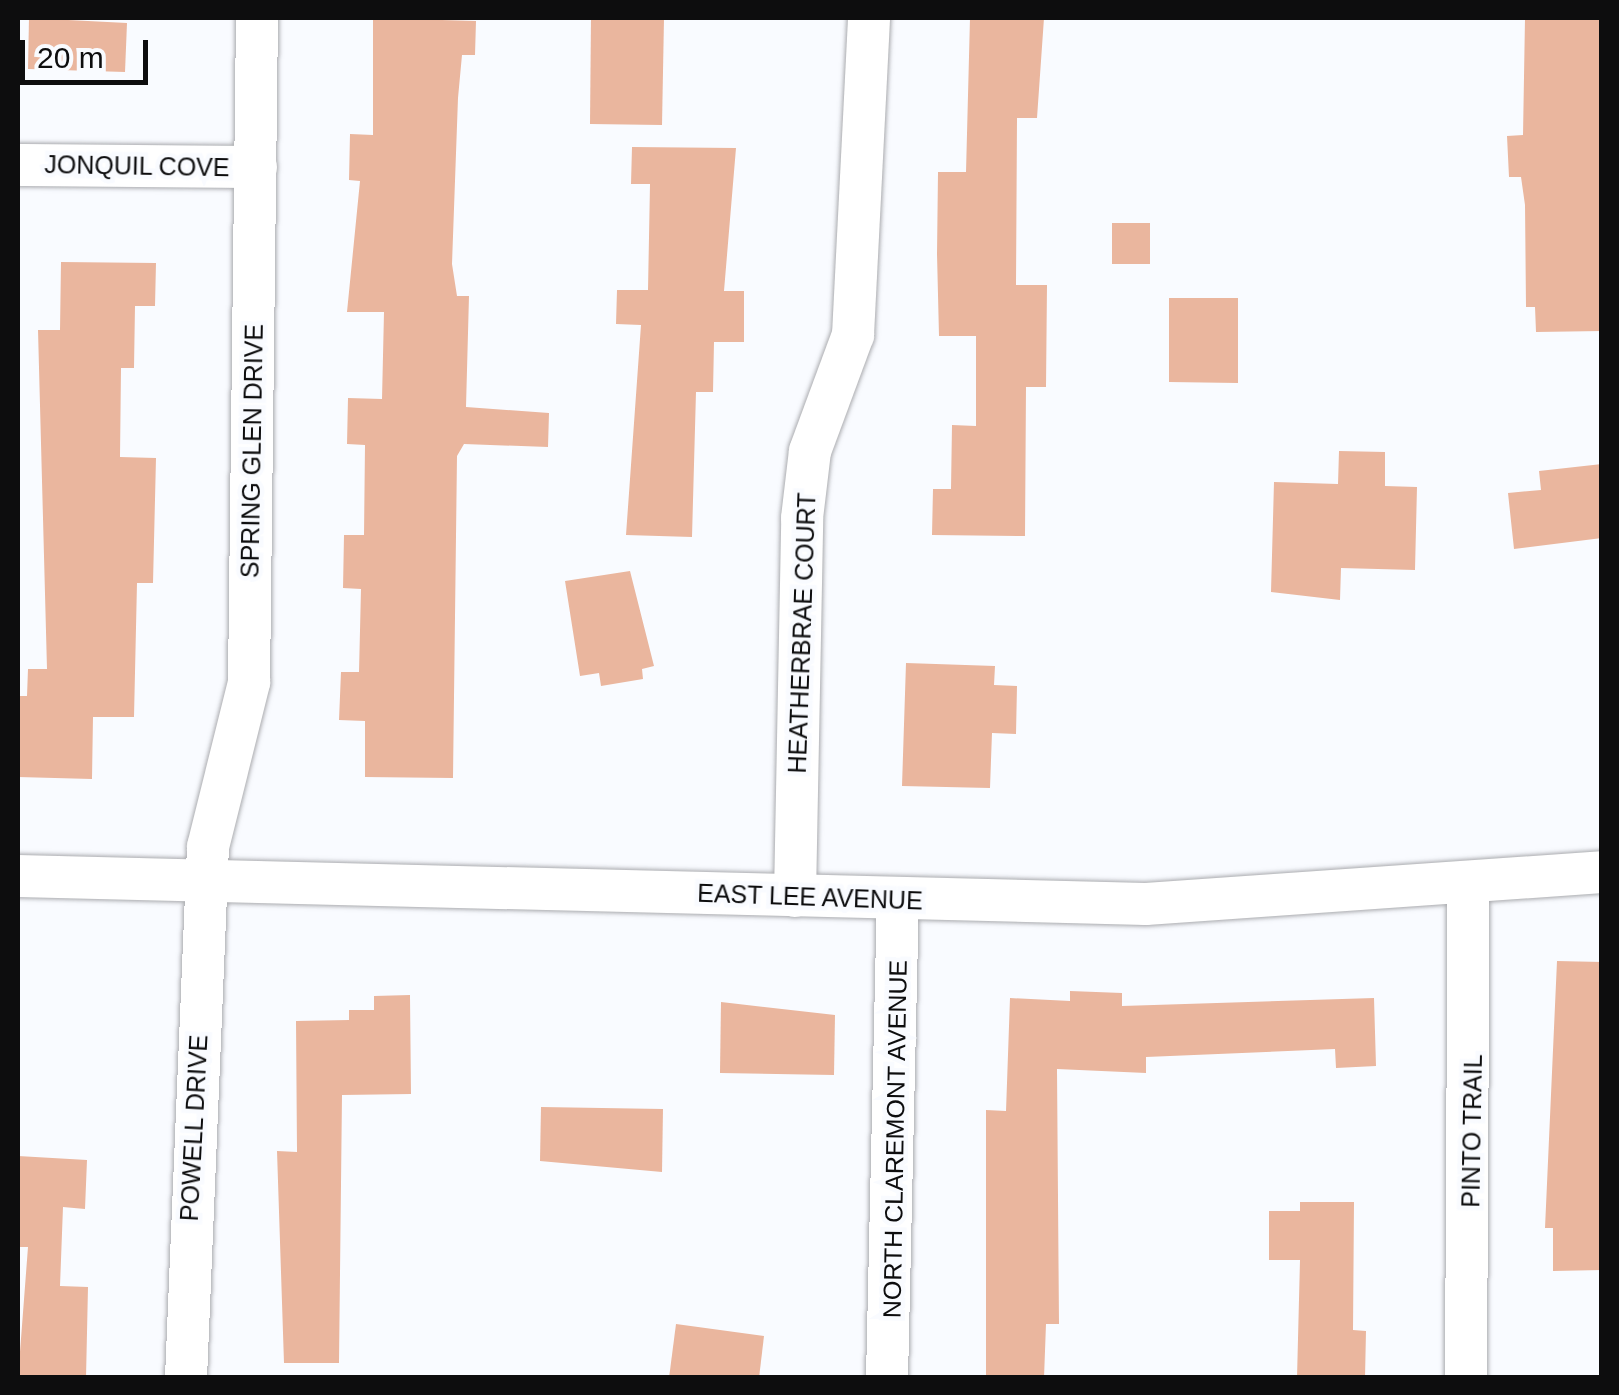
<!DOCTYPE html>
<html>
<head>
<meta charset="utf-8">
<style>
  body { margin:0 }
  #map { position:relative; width:1619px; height:1395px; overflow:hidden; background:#f9fbff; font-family:Helvetica,sans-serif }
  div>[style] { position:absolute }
  .building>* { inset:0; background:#eab69e }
  .roads { filter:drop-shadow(0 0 2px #abacb0) drop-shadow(0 0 2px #abacb0) }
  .street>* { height:42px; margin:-21px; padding:0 21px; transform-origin:21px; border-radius:21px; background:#fff }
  span { translate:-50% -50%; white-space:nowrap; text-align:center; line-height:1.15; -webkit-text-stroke:9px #f9fbff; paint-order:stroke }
  .street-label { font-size:25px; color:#0d0d0e }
  .frame { position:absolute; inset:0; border:20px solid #0d0d0e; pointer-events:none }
  .scale { position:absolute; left:20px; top:40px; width:128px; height:45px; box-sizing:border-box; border:5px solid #0d0d0e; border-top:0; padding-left:12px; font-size:30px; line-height:35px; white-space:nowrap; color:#0d0d0e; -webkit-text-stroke:8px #f9fbff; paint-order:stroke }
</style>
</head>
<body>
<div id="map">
  <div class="building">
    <i style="clip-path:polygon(29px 18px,127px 23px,125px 72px,28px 69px)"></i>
    <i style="clip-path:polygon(373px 18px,476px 21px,475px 55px,462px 55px,458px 98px,452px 264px,457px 296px,469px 296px,466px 407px,549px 413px,548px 447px,464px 444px,457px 456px,453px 778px,365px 777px,365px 721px,339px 720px,341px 672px,359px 672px,361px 589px,343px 588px,344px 535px,364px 535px,365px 445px,347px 444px,348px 398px,382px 399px,384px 312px,347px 312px,360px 181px,349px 180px,350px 134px,373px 135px)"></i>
    <i style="clip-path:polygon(591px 18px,664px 18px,662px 125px,590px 124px)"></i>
    <i style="clip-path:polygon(970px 18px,1044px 18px,1037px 118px,1017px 118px,1016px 285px,1047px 285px,1046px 387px,1026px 387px,1025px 536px,932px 535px,933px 489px,951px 489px,952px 425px,976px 426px,976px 336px,939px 336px,937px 254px,938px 172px,966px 172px)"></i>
    <i style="clip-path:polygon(1525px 18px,1602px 18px,1602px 331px,1536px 332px,1535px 307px,1526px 307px,1525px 205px,1521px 177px,1509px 177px,1507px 136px,1523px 135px)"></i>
    <i style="clip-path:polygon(632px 147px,736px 148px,724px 291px,744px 291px,744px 342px,714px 342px,713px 392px,696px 392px,692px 537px,626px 535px,641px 325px,616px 324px,617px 290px,648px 290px,650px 184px,631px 184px)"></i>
    <i style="clip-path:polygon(1112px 223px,1150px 223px,1150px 264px,1112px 264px)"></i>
    <i style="clip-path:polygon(61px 262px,156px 263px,155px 306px,135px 306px,134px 368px,121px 368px,120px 457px,156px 458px,153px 583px,137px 583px,134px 717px,93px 717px,92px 779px,18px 777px,18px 696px,27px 696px,28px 669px,47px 669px,38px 330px,60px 330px)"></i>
    <i style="clip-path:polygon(1169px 298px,1238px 298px,1238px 383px,1169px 382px)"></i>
    <i style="clip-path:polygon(1339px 451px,1385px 452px,1385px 486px,1417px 487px,1415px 570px,1341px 568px,1340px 600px,1271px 592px,1274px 482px,1338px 484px)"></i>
    <i style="clip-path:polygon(1602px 464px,1602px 538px,1514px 549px,1508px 493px,1541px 490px,1539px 471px)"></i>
    <i style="clip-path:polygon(630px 571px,654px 666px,642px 669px,643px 679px,601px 686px,599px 673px,580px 676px,565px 581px)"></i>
    <i style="clip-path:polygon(906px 663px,995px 666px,994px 685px,1017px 686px,1016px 734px,992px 733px,990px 788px,902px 786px)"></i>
    <i style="clip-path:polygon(1557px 961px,1602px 962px,1602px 1270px,1553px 1271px,1553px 1228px,1545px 1228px)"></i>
    <i style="clip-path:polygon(1070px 991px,1122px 993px,1122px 1006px,1374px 998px,1376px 1066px,1336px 1068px,1335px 1049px,1146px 1057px,1146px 1073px,1057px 1069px,1059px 1324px,1046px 1324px,1044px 1378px,986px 1378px,986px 1110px,1006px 1111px,1010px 998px,1070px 1001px)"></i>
    <i style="clip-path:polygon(410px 995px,411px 1094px,342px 1095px,339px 1363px,284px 1363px,277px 1151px,297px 1152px,296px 1021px,349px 1020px,349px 1010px,374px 1010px,374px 996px)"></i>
    <i style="clip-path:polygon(721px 1002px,835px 1015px,834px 1075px,720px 1073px)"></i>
    <i style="clip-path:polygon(541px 1107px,663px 1109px,662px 1172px,540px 1161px)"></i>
    <i style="clip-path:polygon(18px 1156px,87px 1160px,85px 1209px,63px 1207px,60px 1286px,88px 1287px,86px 1378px,18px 1378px,28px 1247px,18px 1247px)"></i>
    <i style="clip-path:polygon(1300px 1202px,1354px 1202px,1353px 1330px,1366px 1331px,1365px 1378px,1297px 1378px,1300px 1260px,1269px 1260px,1269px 1211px,1300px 1211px)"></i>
    <i style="clip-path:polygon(676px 1324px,764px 1336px,759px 1378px,669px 1378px)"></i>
  </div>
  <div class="roads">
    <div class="street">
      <i style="left:18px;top:165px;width:238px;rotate:0.5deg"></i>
      <i style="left:18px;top:876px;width:1128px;rotate:1.42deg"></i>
      <i style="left:1146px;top:904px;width:457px;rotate:-4deg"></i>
      <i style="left:795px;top:896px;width:378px;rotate:-88.9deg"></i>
      <i style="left:802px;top:518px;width:67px;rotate:-83.2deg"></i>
      <i style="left:810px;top:451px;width:124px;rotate:-69.7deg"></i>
      <i style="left:853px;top:335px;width:317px;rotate:-87.1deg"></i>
      <i style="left:186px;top:1378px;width:531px;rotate:-87.63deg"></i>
      <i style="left:208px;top:847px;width:170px;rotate:-76deg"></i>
      <i style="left:249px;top:682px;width:664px;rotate:-89.31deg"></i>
      <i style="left:887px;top:1378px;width:477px;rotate:-88.7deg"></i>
      <i style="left:1466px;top:1378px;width:494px;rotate:-89.7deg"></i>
    </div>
  </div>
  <div class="street-label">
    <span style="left:137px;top:166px;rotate:1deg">JONQUIL COVE</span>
    <span style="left:252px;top:451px;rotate:-89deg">SPRING GLEN DRIVE</span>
    <span style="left:802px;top:633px;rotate:-88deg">HEATHERBRAE COURT</span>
    <span style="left:810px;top:897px;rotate:2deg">EAST LEE AVENUE</span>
    <span style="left:194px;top:1128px;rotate:-87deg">POWELL DRIVE</span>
    <span style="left:1472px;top:1131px;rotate:-89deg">PINTO TRAIL</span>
    <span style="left:895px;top:1139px;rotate:-89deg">NORTH CLAREMONT AVENUE</span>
  </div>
  <div class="frame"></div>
  <div class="scale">20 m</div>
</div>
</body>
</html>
